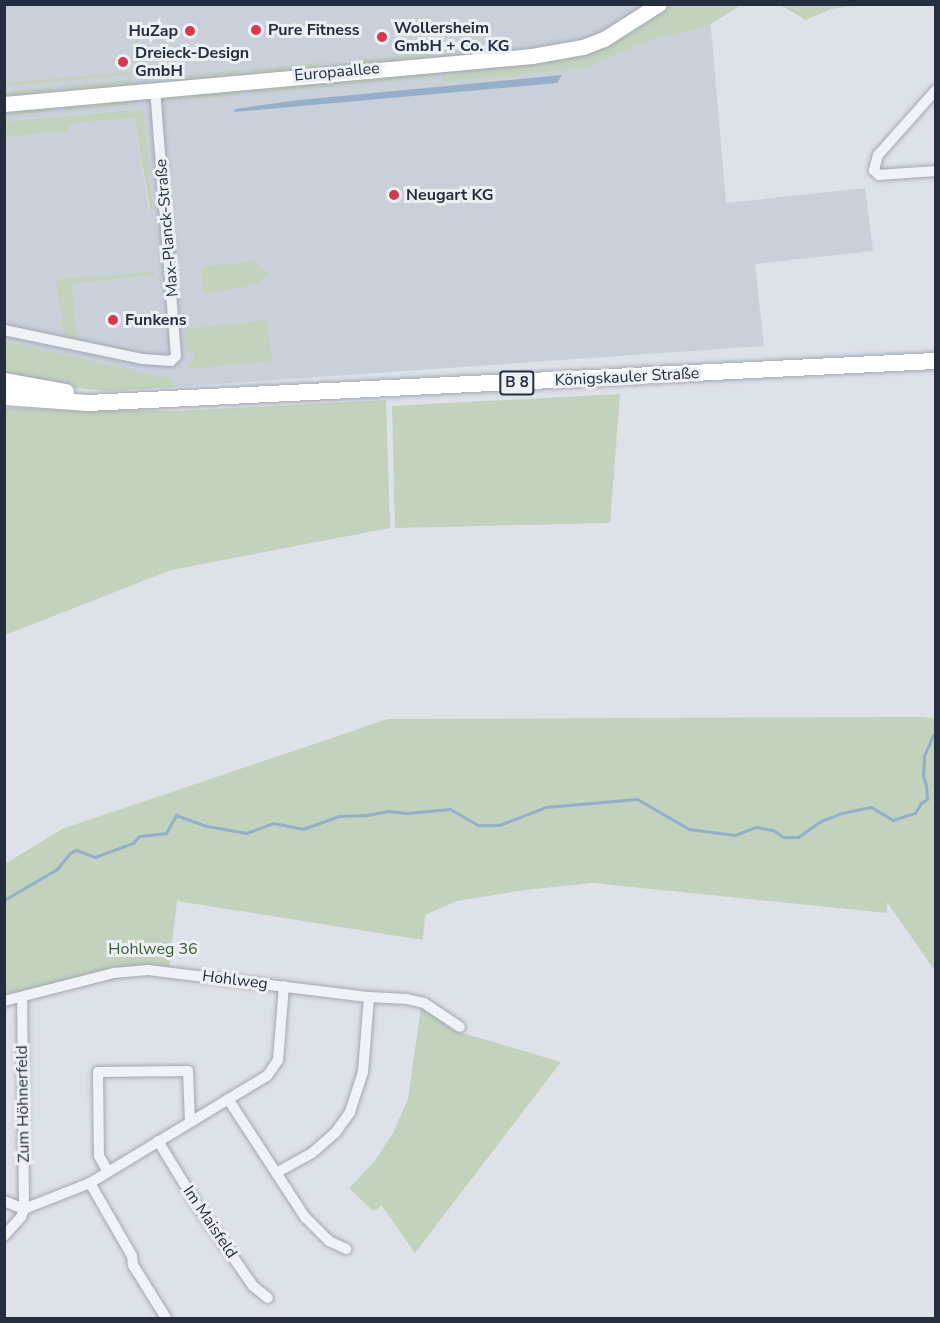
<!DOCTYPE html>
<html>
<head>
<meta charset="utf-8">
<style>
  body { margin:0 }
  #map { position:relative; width:940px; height:1323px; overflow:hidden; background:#dde1e8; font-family:"Nunito Sans",sans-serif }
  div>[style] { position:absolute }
  .built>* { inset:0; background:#cad0da }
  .green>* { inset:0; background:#c2d2bd }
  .water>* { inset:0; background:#95aeca }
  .stream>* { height:3px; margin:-1.5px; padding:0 1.5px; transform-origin:1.5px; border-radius:1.5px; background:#95aeca }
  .roads { filter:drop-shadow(0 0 2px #a2a8b2) drop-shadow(0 0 2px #a2a8b2) }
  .minor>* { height:10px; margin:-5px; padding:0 5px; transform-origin:5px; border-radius:5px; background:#eff2f6 }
  .secondary>* { height:15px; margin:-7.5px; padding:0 7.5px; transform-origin:7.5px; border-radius:7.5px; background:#fff }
  .primary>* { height:16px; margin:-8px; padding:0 8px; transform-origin:8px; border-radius:8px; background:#fff }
  .dots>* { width:16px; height:16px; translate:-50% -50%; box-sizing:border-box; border:3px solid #ecf0f5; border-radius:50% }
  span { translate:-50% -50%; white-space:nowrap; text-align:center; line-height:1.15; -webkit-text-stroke:6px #ecf0f5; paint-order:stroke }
  .shield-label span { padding:2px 4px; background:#ecf0f5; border:2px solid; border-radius:4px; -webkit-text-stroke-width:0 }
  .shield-label { font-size:15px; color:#252e3f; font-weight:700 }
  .poi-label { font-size:16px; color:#252e3f; font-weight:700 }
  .left { translate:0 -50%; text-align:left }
  .right { translate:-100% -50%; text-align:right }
  .street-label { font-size:16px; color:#252e3f }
  .park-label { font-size:16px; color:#395b32 }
  .frame { position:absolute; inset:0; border:6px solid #252e3f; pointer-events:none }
</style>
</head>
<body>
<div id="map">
  <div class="built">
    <i style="clip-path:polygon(evenodd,18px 4px,709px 5px,726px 203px,865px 188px,873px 251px,755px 264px,764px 346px,175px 387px,171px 379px,9px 344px,5px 342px,5px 137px,68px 132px,68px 124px,134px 118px,149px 210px,153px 210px,142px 109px,5px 121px,5px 6px,18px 4px,157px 271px,157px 275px,72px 284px,76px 339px,57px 279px,157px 271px,18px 4px,193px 355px,272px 361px,194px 360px,193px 355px)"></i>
  </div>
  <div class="green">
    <i style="clip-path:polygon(667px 5px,741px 5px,706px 27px,654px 38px,586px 68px,443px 82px,442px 72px,557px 61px,582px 55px,617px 40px,644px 24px)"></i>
    <i style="clip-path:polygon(780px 5px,780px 4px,859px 5px,831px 9px,806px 20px)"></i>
    <i style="clip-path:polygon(133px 20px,136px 20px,141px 74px,5px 86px,5px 83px,138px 71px)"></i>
    <i style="clip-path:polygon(513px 46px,514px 50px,441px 57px,440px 53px)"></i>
    <i style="clip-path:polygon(431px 53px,431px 57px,359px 63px,359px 60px)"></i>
    <i style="clip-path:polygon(318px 63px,319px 67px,250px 73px,250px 69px)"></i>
    <i style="clip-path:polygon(239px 70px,240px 74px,175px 81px,175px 77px)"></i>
    <i style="clip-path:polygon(433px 72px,433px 77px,251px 94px,250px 90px)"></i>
    <i style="clip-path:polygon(131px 80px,132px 84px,63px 90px,62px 86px)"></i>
    <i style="clip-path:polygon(53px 87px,53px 91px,5px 96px,5px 92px)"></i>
    <i style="clip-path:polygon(241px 90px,241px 95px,177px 100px,176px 97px)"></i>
    <i style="clip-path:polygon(133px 100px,133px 105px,65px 111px,65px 106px)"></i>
    <i style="clip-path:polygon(54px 107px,55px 111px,5px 116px,5px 111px)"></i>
    <i style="clip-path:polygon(143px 109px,153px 210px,150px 210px,134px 118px,69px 124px,68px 132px,5px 137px,5px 121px)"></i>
    <i style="clip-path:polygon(254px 261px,268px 273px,259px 284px,204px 294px,201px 267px)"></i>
    <i style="clip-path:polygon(156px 271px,157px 275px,72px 284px,77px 339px,64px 336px,56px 279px)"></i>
    <i style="clip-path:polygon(267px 320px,272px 361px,188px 369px,187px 364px,194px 360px,193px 355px,187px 349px,185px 329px)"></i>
    <i style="clip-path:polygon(5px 342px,172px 379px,175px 387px,110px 391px,52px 386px,5px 374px)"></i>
    <i style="clip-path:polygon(620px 394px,610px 523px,395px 528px,392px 406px)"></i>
    <i style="clip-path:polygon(386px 400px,390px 528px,171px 570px,5px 635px,5px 408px,176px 411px)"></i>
    <i style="clip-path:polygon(923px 717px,935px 719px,935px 971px,880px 892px,887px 902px,887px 913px,593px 883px,525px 890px,457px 901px,425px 915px,423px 940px,177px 901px,169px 969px,5px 1001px,5px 864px,62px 829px,388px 719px)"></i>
    <i style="clip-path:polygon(421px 1007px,453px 1030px,561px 1062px,415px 1253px,382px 1206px,373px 1211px,349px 1188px,374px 1162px,393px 1133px,408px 1099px)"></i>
  </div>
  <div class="water">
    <i style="clip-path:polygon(562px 75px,557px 83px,234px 112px,235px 109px,299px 100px)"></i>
  </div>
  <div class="stream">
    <i style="left:4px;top:900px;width:61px;rotate:-30.3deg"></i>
    <i style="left:57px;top:869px;width:21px;rotate:-51deg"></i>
    <i style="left:70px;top:853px;width:7px;rotate:-27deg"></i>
    <i style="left:76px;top:850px;width:20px;rotate:20deg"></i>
    <i style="left:95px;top:857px;width:40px;rotate:-20.2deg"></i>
    <i style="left:133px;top:843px;width:9px;rotate:-49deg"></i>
    <i style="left:139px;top:836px;width:27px;rotate:-6deg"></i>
    <i style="left:166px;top:833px;width:21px;rotate:-61deg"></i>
    <i style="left:176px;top:815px;width:33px;rotate:20deg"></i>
    <i style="left:207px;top:826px;width:40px;rotate:10deg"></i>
    <i style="left:246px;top:833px;width:29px;rotate:-20deg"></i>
    <i style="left:273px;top:823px;width:31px;rotate:11deg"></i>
    <i style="left:303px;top:829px;width:38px;rotate:-20deg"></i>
    <i style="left:339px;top:816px;width:28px;rotate:-2deg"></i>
    <i style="left:367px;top:815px;width:20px;rotate:-11deg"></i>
    <i style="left:387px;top:811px;width:20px;rotate:6deg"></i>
    <i style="left:407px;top:813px;width:43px;rotate:-5.3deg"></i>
    <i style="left:450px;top:809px;width:32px;rotate:30deg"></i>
    <i style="left:478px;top:825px;width:21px"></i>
    <i style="left:499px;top:825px;width:50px;rotate:-21deg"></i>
    <i style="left:546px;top:807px;width:91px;rotate:-5deg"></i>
    <i style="left:637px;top:799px;width:60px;rotate:30deg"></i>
    <i style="left:689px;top:829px;width:46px;rotate:7.4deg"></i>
    <i style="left:735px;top:835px;width:22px;rotate:-21deg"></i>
    <i style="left:756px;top:827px;width:17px;rotate:10deg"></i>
    <i style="left:773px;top:830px;width:12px;rotate:35deg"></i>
    <i style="left:783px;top:837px;width:15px"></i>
    <i style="left:798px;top:837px;width:28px;rotate:-35deg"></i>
    <i style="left:821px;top:821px;width:22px;rotate:-21deg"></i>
    <i style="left:842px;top:813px;width:30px;rotate:-12deg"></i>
    <i style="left:871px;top:807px;width:26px;rotate:31deg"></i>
    <i style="left:893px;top:820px;width:23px;rotate:-18deg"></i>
    <i style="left:915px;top:813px;width:12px;rotate:-59deg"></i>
    <i style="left:921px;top:803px;width:7px;rotate:-34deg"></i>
    <i style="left:927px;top:799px;width:14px;rotate:-94deg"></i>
    <i style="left:926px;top:785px;width:9px;rotate:-108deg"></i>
    <i style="left:923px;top:776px;width:20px;rotate:-87deg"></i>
    <i style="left:924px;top:756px;width:23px;rotate:-67deg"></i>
    <i style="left:933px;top:735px;width:3px;rotate:18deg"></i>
  </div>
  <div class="roads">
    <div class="minor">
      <i style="left:936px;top:90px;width:87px;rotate:131.7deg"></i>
      <i style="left:878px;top:155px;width:16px;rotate:105deg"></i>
      <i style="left:874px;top:170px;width:7px;rotate:45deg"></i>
      <i style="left:879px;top:175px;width:57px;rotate:-4deg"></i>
      <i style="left:4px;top:330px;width:142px;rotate:11.8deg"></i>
      <i style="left:143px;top:359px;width:28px;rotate:4deg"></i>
      <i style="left:171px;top:361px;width:7px;rotate:-45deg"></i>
      <i style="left:176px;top:356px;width:266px;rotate:-94.5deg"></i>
      <i style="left:4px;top:1001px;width:114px;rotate:-14.3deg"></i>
      <i style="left:114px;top:973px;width:34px;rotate:-5deg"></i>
      <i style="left:148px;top:970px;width:223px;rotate:7deg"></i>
      <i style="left:369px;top:997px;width:38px;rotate:3deg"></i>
      <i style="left:407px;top:999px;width:17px;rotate:13deg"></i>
      <i style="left:424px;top:1003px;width:43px;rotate:33.7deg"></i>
      <i style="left:228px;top:1099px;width:141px;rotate:56.9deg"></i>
      <i style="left:305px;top:1217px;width:34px;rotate:45deg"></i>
      <i style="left:329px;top:1241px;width:19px;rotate:25deg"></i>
      <i style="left:158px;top:1141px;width:79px;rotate:58.5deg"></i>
      <i style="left:199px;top:1208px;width:95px;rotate:55.3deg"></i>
      <i style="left:253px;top:1286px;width:19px;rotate:39deg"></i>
      <i style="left:108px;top:1172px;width:18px;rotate:-119deg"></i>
      <i style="left:99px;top:1156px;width:84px;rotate:-90.7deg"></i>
      <i style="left:98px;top:1072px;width:90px;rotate:-0.6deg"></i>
      <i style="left:188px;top:1071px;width:51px;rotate:87.8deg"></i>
      <i style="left:276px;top:1173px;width:41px;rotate:-29.1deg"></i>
      <i style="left:312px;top:1153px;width:30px;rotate:-41deg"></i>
      <i style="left:335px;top:1133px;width:26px;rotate:-54deg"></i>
      <i style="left:350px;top:1112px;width:42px;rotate:-72deg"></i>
      <i style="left:363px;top:1072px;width:75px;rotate:-85.4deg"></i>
      <i style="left:90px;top:1183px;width:84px;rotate:60.1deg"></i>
      <i style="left:132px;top:1256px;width:9px;rotate:84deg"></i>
      <i style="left:133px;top:1265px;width:62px;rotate:58.1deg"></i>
      <i style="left:4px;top:1201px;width:22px;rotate:22deg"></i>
      <i style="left:24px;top:1209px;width:211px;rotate:-90.5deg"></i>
      <i style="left:4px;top:1236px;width:25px;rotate:-48deg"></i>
      <i style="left:21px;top:1217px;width:9px;rotate:-69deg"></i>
      <i style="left:24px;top:1209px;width:71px;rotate:-21.5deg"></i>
      <i style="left:90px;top:1183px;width:207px;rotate:-31.2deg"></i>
      <i style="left:267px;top:1076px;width:19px;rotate:-55deg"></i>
      <i style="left:278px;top:1060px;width:74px;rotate:-85.4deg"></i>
    </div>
    <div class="secondary">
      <i style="left:4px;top:104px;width:530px;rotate:-5.19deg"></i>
      <i style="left:532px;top:56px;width:52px;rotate:-10deg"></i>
      <i style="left:583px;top:47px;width:22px;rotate:-21deg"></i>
      <i style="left:604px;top:39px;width:65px;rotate:-32.5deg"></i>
    </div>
    <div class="primary">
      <i style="left:4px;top:381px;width:63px;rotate:10.1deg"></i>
      <i style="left:4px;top:397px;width:84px;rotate:4.1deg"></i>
      <i style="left:88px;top:403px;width:849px;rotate:-2.84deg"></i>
    </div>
  </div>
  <div class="dots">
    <i style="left:256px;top:30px;background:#d6394f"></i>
    <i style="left:190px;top:31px;background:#d6394f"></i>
    <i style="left:382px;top:37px;background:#d6394f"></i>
    <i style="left:123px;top:62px;background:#d6394f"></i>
    <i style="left:394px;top:195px;background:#d6394f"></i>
    <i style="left:113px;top:320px;background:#d6394f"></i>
  </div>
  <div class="shield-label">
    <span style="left:517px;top:383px">B 8</span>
  </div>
  <div class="poi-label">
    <span class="left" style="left:394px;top:37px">Wollersheim<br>GmbH + Co. KG</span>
    <span class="left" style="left:268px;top:30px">Pure Fitness</span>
    <span class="right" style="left:178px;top:31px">HuZap</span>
    <span class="left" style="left:135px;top:62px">Dreieck-Design<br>GmbH</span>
    <span class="left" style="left:406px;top:195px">Neugart KG</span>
    <span class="left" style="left:125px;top:320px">Funkens</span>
  </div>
  <div class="street-label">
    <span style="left:337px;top:72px;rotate:-5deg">Europaallee</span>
    <span style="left:167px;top:228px;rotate:-95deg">Max-Planck-Straße</span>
    <span style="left:627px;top:377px;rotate:-3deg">Königskauler Straße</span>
    <span style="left:235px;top:980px;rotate:7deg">Hohlweg</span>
    <span style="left:23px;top:1104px;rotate:-91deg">Zum Höhnerfeld</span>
    <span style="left:210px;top:1222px;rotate:56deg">Im Maisfeld</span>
  </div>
  <div class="park-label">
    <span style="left:153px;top:949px">Hohlweg 36</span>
  </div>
  <div class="frame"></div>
</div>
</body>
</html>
